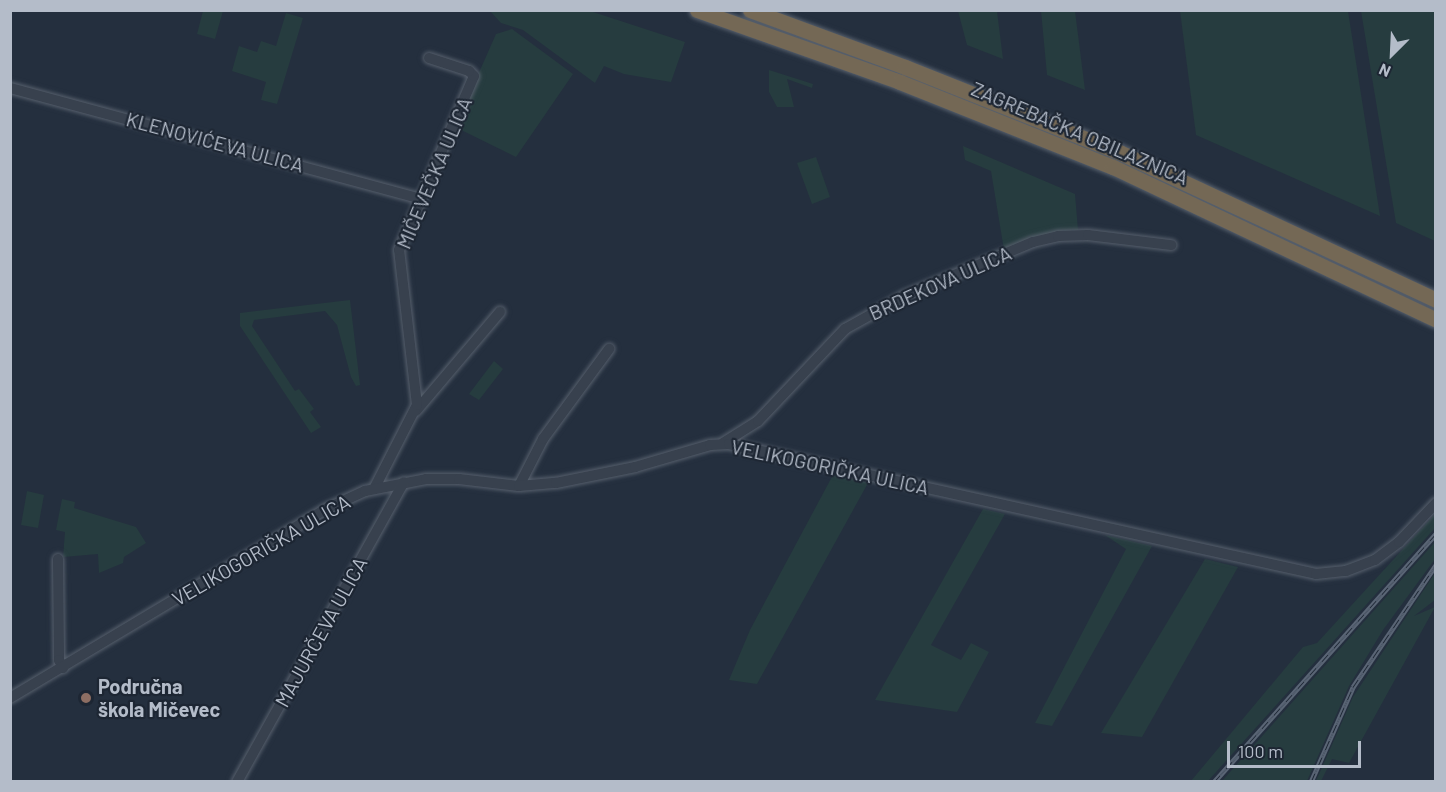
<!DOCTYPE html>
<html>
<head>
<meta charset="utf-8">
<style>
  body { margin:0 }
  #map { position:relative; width:1446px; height:792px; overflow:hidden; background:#242f3e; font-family:Barlow,sans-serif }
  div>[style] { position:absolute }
  .green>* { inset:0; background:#263c3f }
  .roads { filter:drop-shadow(0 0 2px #565f6c) drop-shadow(0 0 2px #565f6c) }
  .minor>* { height:10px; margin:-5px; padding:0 5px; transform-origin:5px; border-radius:5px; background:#38414e }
  .highway>* { height:15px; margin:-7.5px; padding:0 7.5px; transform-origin:7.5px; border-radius:7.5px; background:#746855 }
  .rail>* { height:5px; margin-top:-2.5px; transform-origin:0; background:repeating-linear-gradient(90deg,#1d2633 0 9px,#5a6575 0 18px); box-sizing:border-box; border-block:2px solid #5a6575 }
  .dots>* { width:16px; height:16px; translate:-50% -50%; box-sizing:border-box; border:3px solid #1d2633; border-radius:50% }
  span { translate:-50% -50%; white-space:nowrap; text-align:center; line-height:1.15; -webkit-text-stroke:4.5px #1d2633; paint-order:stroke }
  .street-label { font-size:20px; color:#b4bcc9 }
  .poi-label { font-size:20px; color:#b4bcc9; font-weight:700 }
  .left { translate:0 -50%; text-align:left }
  .frame { position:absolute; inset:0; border:12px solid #b4bcc9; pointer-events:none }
  .north { position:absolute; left:1362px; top:24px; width:60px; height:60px; -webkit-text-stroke:4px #1d2633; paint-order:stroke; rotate:204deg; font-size:16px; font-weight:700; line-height:24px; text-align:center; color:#b4bcc9 }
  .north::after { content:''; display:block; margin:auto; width:21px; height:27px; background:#b4bcc9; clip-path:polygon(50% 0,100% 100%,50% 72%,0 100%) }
  .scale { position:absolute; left:1227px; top:741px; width:134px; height:27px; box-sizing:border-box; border:3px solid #b4bcc9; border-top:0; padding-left:8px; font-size:18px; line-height:21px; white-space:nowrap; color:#b4bcc9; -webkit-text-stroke:4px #1d2633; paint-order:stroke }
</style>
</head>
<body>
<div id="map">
  <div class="green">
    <i style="clip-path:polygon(203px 11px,223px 11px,215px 39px,197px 34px)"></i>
    <i style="clip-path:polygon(490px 11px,590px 11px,685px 42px,671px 82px,624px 74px,604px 66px,595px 83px,523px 30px,501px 23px)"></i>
    <i style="clip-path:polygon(958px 11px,997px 11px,1003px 59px,967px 45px)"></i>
    <i style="clip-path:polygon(1041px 11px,1075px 11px,1085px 90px,1047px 75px)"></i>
    <i style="clip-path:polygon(1180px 11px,1348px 11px,1380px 216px,1196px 135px)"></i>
    <i style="clip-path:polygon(1361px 11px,1435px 11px,1435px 241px,1396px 223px)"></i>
    <i style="clip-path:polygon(286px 13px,303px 18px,277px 104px,261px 100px,266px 82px,232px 71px,239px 46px,257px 52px,261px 41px,276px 46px)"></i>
    <i style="clip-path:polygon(512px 29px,573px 74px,516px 157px,455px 127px,496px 34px)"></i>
    <i style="clip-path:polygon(769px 70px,813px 84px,812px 88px,787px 79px,794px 107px,777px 107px,769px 92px)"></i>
    <i style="clip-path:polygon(963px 146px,1075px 194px,1078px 230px,1004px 250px,991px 171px,965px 160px)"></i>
    <i style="clip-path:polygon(816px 157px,830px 197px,812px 204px,797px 163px)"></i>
    <i style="clip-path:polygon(350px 300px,360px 385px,356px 386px,351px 377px,337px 325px,325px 311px,254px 320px,252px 326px,295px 391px,299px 389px,314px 409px,310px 412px,321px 427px,311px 433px,240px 326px,240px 313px)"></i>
    <i style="clip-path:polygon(494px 361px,503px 369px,479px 400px,469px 394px)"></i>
    <i style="clip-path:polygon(834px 473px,868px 483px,757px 684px,729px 680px,750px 630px)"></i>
    <i style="clip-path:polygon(27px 491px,44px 495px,38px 528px,21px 525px)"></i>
    <i style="clip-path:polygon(62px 499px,75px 502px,74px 508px,136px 527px,146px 543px,124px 557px,123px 563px,99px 573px,98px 554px,63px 557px,65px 532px,56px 530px)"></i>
    <i style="clip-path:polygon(983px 509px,1005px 514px,931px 645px,961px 660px,971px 643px,989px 652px,957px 712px,875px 700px)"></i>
    <i style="clip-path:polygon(1435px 514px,1435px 528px,1208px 781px,1191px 781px,1303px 647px,1317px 643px)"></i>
    <i style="clip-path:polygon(1105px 535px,1152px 546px,1052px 726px,1035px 723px,1126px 549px)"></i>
    <i style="clip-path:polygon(1435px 542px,1435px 559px,1383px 630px,1349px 686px,1307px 781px,1222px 781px)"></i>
    <i style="clip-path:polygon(1205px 559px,1238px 567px,1142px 737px,1101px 733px)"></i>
    <i style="clip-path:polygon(1435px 573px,1435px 600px,1414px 616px,1435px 607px,1349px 763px,1332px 759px,1321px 781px,1316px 781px,1353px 697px)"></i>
  </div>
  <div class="roads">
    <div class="minor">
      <i style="left:10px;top:88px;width:424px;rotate:15.1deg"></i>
      <i style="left:416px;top:411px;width:130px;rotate:-49.7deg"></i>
      <i style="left:723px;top:443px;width:41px;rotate:-32.2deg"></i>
      <i style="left:758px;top:421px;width:127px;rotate:-46.6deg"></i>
      <i style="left:845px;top:329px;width:68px;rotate:-29.2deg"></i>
      <i style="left:904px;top:296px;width:140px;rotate:-22.7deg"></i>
      <i style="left:1033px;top:242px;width:26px;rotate:-13deg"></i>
      <i style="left:1058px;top:236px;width:30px;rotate:-2deg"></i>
      <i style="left:1088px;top:235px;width:84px;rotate:6.9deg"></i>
      <i style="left:519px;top:486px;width:53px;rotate:-62.9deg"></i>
      <i style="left:543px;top:439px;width:112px;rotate:-53.7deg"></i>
      <i style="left:374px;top:489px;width:94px;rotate:-62.9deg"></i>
      <i style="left:417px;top:405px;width:156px;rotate:-96.6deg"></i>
      <i style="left:399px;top:250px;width:189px;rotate:-66.7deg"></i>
      <i style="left:474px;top:76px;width:7px;rotate:-135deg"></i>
      <i style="left:469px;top:71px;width:42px;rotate:-162deg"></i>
      <i style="left:58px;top:559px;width:101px;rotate:89.4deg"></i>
      <i style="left:59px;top:660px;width:9px;rotate:63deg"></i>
      <i style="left:10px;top:698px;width:370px;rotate:-30.9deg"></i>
      <i style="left:328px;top:508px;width:41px;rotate:-24.7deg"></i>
      <i style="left:365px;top:491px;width:62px;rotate:-11.1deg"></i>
      <i style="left:426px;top:479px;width:33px"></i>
      <i style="left:459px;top:479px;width:60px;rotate:6.7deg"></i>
      <i style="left:519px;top:486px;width:37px;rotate:-5deg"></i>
      <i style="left:556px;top:483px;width:81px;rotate:-11.4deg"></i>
      <i style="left:635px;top:467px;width:78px;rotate:-16.3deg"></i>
      <i style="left:710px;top:445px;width:19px;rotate:-3deg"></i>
      <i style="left:729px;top:444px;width:601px;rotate:12.49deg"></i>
      <i style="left:1316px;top:574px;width:30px;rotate:-6deg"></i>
      <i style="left:1346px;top:571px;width:31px;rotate:-21deg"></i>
      <i style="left:1375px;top:560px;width:30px;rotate:-37deg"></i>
      <i style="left:1399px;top:542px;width:54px;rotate:-46.5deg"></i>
      <i style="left:237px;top:782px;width:343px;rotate:-60.9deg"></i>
    </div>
    <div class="highway">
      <i style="left:697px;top:10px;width:215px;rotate:19.5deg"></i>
      <i style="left:900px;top:82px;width:229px;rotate:21.8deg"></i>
      <i style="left:1113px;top:167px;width:357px;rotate:25.3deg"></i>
      <i style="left:750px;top:10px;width:165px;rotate:20.2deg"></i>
      <i style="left:905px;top:67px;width:230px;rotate:21.7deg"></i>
      <i style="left:1119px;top:152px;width:350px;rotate:25deg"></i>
    </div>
  </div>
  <div class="rail">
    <i style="left:1214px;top:782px;width:333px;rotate:-48.2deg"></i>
    <i style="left:1311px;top:782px;width:104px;rotate:-66.1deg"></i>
    <i style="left:1353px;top:687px;width:148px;rotate:-55.8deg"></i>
  </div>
  <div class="dots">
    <i style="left:86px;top:698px;background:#8d6e63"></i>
  </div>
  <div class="street-label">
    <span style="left:1080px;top:133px;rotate:23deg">ZAGREBAČKA OBILAZNICA</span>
    <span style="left:215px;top:142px;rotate:15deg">KLENOVIĆEVA ULICA</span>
    <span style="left:434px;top:173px;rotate:-67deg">MIČEVEČKA ULICA</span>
    <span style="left:940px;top:283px;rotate:-24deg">BRDEKOVA ULICA</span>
    <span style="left:830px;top:467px;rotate:12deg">VELIKOGORIČKA ULICA</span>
    <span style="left:261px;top:550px;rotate:-30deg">VELIKOGORIČKA ULICA</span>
    <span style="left:321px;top:632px;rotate:-61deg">MAJURČEVA ULICA</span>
  </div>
  <div class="poi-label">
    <span class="left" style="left:98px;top:698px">Područna<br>škola Mičevec</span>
  </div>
  <div class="frame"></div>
  <div class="north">N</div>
  <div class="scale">100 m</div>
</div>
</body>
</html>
